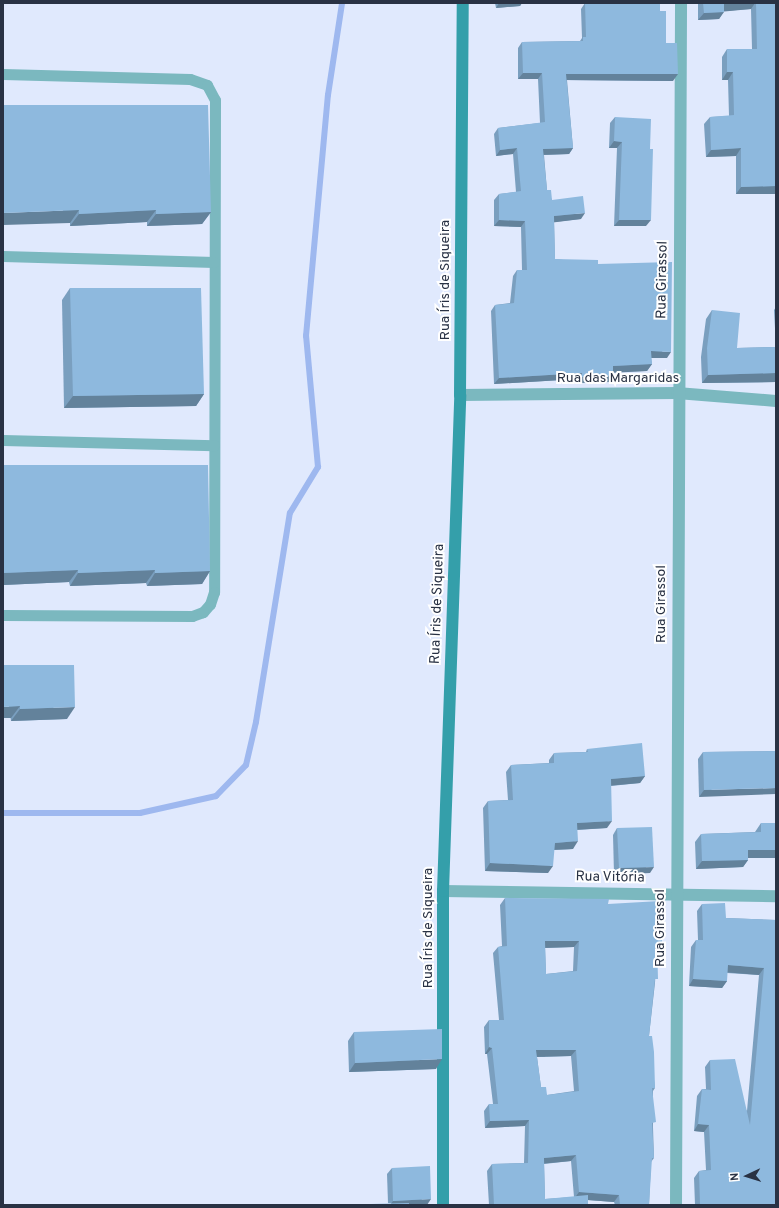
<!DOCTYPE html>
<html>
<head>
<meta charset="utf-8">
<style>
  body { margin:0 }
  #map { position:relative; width:779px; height:1208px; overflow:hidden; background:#e0e9fd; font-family:Overpass,sans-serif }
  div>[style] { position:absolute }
  .stream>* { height:6px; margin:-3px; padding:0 3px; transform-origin:3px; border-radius:3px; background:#9eb8ef }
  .lane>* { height:11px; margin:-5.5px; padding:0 5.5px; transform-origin:5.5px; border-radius:5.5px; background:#7bb8bf }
  .street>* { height:12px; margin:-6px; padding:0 6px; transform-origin:6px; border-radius:6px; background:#7bb8bf }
  .secondary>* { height:12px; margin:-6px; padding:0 6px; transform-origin:6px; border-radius:6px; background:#349faa }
  .wall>* { inset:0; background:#7a9fbf }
  .shaded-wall>* { inset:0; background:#63829b }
  .building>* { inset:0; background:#8eb9de }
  span { translate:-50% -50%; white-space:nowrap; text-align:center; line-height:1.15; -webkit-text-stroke:4px #fff; paint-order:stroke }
  .street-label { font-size:14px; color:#293244 }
  .frame { position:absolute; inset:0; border:4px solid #293244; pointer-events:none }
  .north { position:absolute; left:727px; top:1156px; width:40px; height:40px; -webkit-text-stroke:3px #fff; paint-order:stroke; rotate:266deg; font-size:11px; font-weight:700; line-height:16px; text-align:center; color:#293244 }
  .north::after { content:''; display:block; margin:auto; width:14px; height:18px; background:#293244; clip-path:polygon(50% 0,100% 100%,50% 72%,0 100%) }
</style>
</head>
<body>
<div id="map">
  <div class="stream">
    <i style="left:3px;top:813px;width:137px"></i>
    <i style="left:140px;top:813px;width:78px;rotate:-12.6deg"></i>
    <i style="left:216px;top:796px;width:43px;rotate:-45.9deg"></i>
    <i style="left:246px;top:765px;width:44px;rotate:-76.9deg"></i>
    <i style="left:256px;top:722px;width:212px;rotate:-80.8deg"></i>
    <i style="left:290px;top:513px;width:54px;rotate:-58.7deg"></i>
    <i style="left:318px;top:467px;width:132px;rotate:-95.2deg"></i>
    <i style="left:306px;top:336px;width:242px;rotate:-84.8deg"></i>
    <i style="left:328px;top:95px;width:93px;rotate:-81.3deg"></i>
  </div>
  <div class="lane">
    <i style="left:3px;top:74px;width:187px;rotate:1.5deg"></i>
    <i style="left:190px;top:79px;width:18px;rotate:19deg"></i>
    <i style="left:207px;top:85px;width:17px;rotate:62deg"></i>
    <i style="left:215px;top:100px;width:492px;rotate:90.1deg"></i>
    <i style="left:214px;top:592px;width:13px;rotate:108deg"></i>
    <i style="left:210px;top:604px;width:11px;rotate:131deg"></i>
    <i style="left:203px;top:612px;width:12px;rotate:160deg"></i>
    <i style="left:192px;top:616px;width:189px;rotate:-179.7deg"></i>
    <i style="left:3px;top:256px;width:211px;rotate:1.6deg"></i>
    <i style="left:3px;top:440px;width:211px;rotate:1.4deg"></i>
  </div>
  <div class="street">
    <i style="left:460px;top:395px;width:217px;rotate:-0.5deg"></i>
    <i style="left:677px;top:393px;width:99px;rotate:4.6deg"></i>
    <i style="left:443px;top:891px;width:333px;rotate:0.9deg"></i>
    <i style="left:676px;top:1205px;width:1202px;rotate:-89.76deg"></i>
  </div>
  <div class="secondary">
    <i style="left:443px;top:1205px;width:314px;rotate:-90deg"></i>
    <i style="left:443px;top:891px;width:496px;rotate:-88deg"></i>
    <i style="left:460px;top:395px;width:392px;rotate:-89.6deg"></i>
  </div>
  <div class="wall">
    <i style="clip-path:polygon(495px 3px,522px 3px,520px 6px,496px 8px)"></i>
    <i style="clip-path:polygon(585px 3px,660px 11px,673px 81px,567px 80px,573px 148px,569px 154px,544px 155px,547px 190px,552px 200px,581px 219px,554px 222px,555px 259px,598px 264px,667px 358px,651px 358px,652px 364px,647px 371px,613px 372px,613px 376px,609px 382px,578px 383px,578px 379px,494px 384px,491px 311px,495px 305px,510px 303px,513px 276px,517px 270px,522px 270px,521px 227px,494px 226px,494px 200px,499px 194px,516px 192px,513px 154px,496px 156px,494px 134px,498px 128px,540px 123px,538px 79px,518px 79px,518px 48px,522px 42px,580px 41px,582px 38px,581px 9px)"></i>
    <i style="clip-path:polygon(698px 3px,776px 3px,776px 194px,736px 194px,736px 156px,706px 157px,704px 124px,710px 117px,729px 116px,728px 80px,722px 80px,722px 57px,727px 49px,752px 49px,751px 9px,724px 11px,719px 19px,698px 20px)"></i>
    <i style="clip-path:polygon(3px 105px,211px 212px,202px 224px,147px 226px,147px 222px,70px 226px,70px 223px)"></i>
    <i style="clip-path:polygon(615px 117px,650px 149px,646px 226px,614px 226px,617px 148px,609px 148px,610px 123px)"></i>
    <i style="clip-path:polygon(70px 288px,204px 394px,196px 406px,64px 408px,62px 300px)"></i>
    <i style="clip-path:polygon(776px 307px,776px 382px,702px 383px,701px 357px,706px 319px,712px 310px,737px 348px,776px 347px,774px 310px)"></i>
    <i style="clip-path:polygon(3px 465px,210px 571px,202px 584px,147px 586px,146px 583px,70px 586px,69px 582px,3px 585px)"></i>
    <i style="clip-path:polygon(3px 665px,67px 719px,11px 721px)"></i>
    <i style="clip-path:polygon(587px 749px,645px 776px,640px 783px,611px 786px,607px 828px,577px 830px,573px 849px,554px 850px,548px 873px,485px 871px,483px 808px,488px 801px,508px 800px,506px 772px,511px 765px,549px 763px,549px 760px,554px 753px,586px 752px)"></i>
    <i style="clip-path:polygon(776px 751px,699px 797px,698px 759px,703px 752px)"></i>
    <i style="clip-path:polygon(761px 823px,776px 823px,776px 858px,748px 858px,748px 860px,743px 867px,696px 869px,695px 842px,701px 834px,755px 832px)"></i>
    <i style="clip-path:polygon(617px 828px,650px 873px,614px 874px,613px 835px)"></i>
    <i style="clip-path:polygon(evenodd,505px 898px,608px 904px,657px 949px,655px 983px,649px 1036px,655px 1088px,653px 1091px,653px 1127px,654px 1158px,651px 1162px,649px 1205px,615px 1205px,614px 1202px,588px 1200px,588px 1205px,489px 1205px,487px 1171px,492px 1164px,524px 1163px,525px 1126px,485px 1128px,484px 1111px,489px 1104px,493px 1104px,487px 1054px,485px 1054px,484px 1027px,489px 1020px,499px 1020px,493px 953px,498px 947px,502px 946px,500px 905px,505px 898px,574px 947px,573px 971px,546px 974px,545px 948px,574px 947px,505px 898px,571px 1056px,574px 1091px,547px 1095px,541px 1087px,537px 1057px,571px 1056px,505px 898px,571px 1161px,574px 1197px,545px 1199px,544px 1164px,571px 1161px)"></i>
    <i style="clip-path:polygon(702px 904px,726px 918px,776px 920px,776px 1205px,695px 1205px,694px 1178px,699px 1171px,706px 1170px,704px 1132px,694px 1131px,697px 1096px,702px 1089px,706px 1089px,705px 1067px,710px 1060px,747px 1111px,759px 975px,727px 973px,727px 981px,722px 988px,689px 986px,691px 947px,696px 940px,698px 940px,697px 911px)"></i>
    <i style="clip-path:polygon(354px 1032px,436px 1069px,349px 1072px,348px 1041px)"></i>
    <i style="clip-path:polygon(392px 1168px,427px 1205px,388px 1203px,387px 1174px)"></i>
  </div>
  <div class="shaded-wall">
    <i style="clip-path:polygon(499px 3px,522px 3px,520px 6px,496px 8px)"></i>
    <i style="clip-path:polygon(739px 3px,755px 3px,751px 9px,719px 12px,724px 4px)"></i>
    <i style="clip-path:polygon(724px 12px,719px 19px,698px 20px,704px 13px)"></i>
    <i style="clip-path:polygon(727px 72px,733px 72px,728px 80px,722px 80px)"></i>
    <i style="clip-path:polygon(523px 73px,542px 73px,538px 79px,518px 79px)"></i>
    <i style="clip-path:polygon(566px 74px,678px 74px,673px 81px,562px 80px)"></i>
    <i style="clip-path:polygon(614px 141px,622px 142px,617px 148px,609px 148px)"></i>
    <i style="clip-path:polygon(517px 148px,513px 154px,496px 156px,500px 150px)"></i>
    <i style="clip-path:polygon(573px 148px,569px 154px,539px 155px,543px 149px)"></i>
    <i style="clip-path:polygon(741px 148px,736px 156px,706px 157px,711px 150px)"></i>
    <i style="clip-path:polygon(776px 186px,776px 194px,736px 194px,741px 187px)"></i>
    <i style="clip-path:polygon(79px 210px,70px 223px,3px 225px,3px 213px)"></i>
    <i style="clip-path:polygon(156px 210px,147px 222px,70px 226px,79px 214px)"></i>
    <i style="clip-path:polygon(211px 212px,202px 224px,147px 226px,156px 214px)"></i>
    <i style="clip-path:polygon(585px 213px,581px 219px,549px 223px,554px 216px)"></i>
    <i style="clip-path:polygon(499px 220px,525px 221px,521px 227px,494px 226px)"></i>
    <i style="clip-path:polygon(619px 220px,651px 220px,646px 226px,614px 226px)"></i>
    <i style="clip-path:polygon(651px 351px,671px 352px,667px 358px,647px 358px)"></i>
    <i style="clip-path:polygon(652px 364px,647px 371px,609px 373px,613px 366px)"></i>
    <i style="clip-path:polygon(582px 373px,578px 379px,494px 384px,499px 378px)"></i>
    <i style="clip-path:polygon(776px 373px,776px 382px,702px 383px,708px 375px)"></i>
    <i style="clip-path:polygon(613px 376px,609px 382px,578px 383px,582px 377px)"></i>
    <i style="clip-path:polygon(204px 394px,196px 406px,64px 408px,73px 396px)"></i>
    <i style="clip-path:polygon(78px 570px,69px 582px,3px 585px,3px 573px)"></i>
    <i style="clip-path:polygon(155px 570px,146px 583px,70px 586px,78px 573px)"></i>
    <i style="clip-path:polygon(210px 571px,202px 584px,147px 586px,155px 573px)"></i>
    <i style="clip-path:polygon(20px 706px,11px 718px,3px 718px,3px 707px)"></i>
    <i style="clip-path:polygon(75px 707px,67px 719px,11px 721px,20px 709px)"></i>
    <i style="clip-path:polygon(645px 776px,640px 783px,606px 786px,611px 779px)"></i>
    <i style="clip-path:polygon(776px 788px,776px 794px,699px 797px,704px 790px)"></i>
    <i style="clip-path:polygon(612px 821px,607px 828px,572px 830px,577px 823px)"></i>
    <i style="clip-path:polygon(578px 841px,573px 849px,550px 850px,555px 843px)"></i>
    <i style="clip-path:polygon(748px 850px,776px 850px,776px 858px,743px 858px)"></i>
    <i style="clip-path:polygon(748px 860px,743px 867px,696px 869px,702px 861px)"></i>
    <i style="clip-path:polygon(490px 863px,553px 866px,548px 873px,485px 871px)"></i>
    <i style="clip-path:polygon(654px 867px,650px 873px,614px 874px,619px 868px)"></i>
    <i style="clip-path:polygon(545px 941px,579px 941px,574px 947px,541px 948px)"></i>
    <i style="clip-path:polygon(657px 942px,662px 942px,657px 949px)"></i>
    <i style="clip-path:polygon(728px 965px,764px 968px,759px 975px,723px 972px)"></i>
    <i style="clip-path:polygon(693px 979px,727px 981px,722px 988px,689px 986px)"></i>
    <i style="clip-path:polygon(489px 1047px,492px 1048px,487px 1054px,485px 1054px)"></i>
    <i style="clip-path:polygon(536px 1050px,576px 1050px,571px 1056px,532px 1057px)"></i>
    <i style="clip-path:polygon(442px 1059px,436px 1069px,349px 1072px,355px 1063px)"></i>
    <i style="clip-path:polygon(529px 1120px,525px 1126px,485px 1128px,490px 1121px)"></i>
    <i style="clip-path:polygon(698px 1124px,709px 1125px,704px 1132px,694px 1131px)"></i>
    <i style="clip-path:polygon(576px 1155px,571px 1161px,539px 1164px,544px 1158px)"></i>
    <i style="clip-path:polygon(579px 1192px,619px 1195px,614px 1202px,574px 1199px)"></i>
    <i style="clip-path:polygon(431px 1199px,427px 1205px,390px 1205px,393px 1201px)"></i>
  </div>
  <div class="building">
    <i style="clip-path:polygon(585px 3px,660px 3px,660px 11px,666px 11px,666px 43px,677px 43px,678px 74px,566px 74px,573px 148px,543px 149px,547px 190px,551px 190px,552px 200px,583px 196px,585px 213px,554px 216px,555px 259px,598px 260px,598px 264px,672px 262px,671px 352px,651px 351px,652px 364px,613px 366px,613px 376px,582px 377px,582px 373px,499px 378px,495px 305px,514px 303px,517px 270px,527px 270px,525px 221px,499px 220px,499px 194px,521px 191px,517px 148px,500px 150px,498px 128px,545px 122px,542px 73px,523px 73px,522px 42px,583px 41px,583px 37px,586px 37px)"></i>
    <i style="clip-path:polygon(703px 3px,739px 3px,724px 4px,724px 12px,704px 13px)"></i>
    <i style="clip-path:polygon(756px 3px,776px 3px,776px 186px,741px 187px,741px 148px,711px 150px,710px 117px,734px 115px,733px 72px,727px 72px,727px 49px,757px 49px)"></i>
    <i style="clip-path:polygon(3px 105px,208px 105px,211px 212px,156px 214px,156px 210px,79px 214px,79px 210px,3px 213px)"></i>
    <i style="clip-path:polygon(615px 117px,651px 119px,650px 149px,653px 149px,651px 220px,619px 220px,622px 142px,614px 141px)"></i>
    <i style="clip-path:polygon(70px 288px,201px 288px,204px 394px,73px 396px)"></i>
    <i style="clip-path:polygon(712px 310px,740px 313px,737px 348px,776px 347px,776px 373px,708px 375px,707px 348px)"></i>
    <i style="clip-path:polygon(3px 465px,208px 465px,210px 571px,155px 573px,155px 570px,78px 573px,78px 570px,3px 573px)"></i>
    <i style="clip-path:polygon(3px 665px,74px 665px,75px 707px,20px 709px,20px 706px,3px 707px)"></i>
    <i style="clip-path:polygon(642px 743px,645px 776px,611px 779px,612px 821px,577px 823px,578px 841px,555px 843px,553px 866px,490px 863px,488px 801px,513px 800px,511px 765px,554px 763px,554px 753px,588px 752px,587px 749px)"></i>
    <i style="clip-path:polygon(776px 751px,776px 788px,704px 790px,703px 752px)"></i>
    <i style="clip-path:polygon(761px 823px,776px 823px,776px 850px,748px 850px,748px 860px,702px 861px,701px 834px,761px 832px)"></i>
    <i style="clip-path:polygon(652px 827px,654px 867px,619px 868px,617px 828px)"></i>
    <i style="clip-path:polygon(evenodd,505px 898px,609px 899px,608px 904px,660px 901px,662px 942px,657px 942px,658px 979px,655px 979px,649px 1036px,652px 1036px,654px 1052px,655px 1088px,652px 1088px,656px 1122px,652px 1123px,654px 1158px,652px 1158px,649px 1205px,620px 1205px,619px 1195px,579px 1192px,576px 1155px,544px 1158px,545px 1199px,588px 1195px,588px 1205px,494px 1205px,492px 1164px,528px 1163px,529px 1120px,490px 1121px,489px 1104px,498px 1104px,492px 1048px,489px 1047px,489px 1020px,504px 1020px,498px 947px,507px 946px,505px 898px,545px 941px,579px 941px,577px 971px,546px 974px,545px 941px,505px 898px,536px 1050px,576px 1050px,579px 1091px,547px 1095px,546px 1087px,541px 1087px,536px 1050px)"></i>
    <i style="clip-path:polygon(725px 903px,726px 918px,776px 920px,776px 1205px,700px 1205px,699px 1171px,711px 1170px,709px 1125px,698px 1124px,702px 1089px,711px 1090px,710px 1060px,735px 1059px,750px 1125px,764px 968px,728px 965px,727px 981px,693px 979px,696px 940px,703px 940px,702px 904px)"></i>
    <i style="clip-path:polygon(442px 1029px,442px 1059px,355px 1063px,354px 1032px)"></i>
    <i style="clip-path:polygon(430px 1166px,431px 1199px,393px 1201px,392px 1168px)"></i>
    <i style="clip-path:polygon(409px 1203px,409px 1205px,332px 1205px)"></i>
  </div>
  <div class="street-label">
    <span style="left:446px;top:280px;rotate:-90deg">Rua Íris de Siqueira</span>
    <span style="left:663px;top:280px;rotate:-89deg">Rua Girassol</span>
    <span style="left:618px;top:379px">Rua das Margaridas</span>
    <span style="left:438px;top:604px;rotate:-88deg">Rua Íris de Siqueira</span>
    <span style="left:662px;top:604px;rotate:-90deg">Rua Girassol</span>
    <span style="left:610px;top:878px;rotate:1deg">Rua Vitória</span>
    <span style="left:429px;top:928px;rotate:-90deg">Rua Íris de Siqueira</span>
    <span style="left:661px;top:928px;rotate:-90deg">Rua Girassol</span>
  </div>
  <div class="frame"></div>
  <div class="north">N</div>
</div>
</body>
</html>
